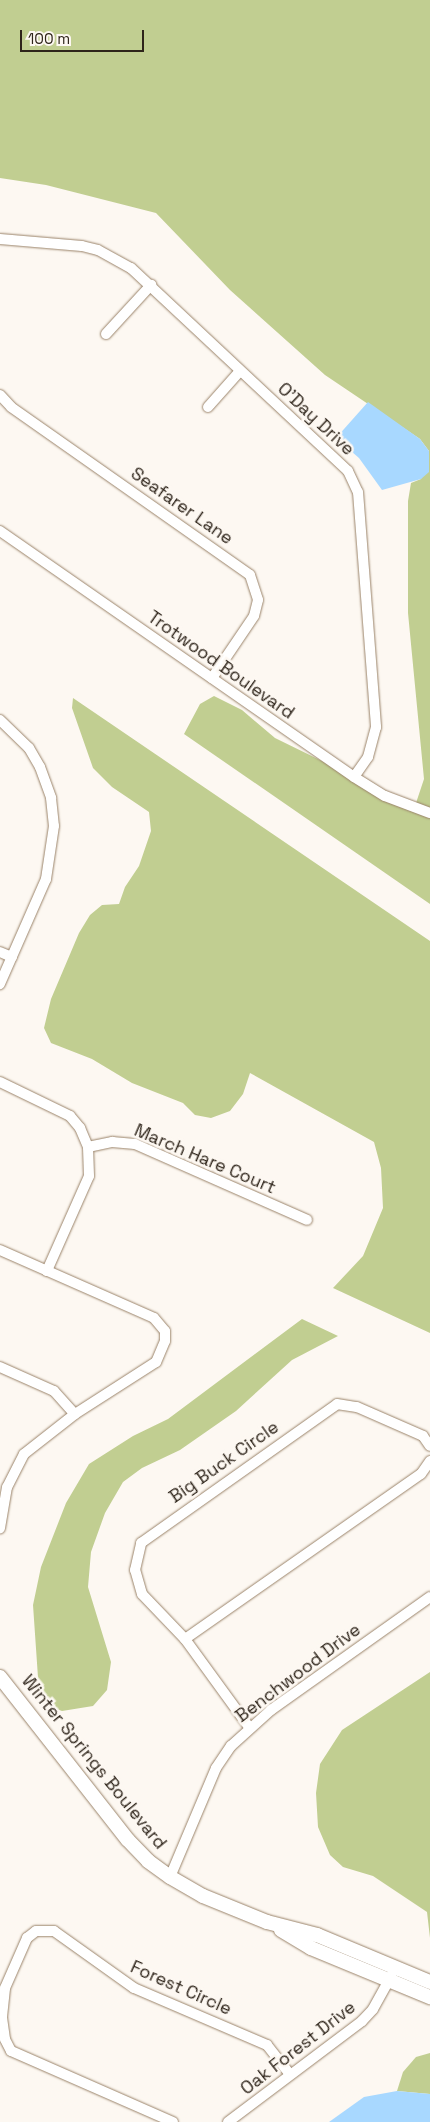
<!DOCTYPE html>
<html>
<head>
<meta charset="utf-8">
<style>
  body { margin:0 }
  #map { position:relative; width:430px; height:2122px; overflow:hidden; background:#fdf8f2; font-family:"Space Grotesk",sans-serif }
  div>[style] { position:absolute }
  .green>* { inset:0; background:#c1ce91 }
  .water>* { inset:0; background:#a8d8ff }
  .roads { filter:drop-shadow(0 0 1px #9a8369) drop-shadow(0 0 1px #9a8369) }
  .street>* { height:10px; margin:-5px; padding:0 5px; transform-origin:5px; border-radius:5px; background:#fff }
  .secondary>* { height:14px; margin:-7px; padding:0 7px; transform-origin:7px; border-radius:7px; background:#fff }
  span { translate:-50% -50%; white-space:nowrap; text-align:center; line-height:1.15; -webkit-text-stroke:5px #fdf8f2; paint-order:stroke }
  .street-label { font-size:18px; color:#2e241a }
  .scale { position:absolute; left:20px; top:30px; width:124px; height:22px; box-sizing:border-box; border:2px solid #2e241a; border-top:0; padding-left:6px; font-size:15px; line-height:18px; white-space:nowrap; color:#2e241a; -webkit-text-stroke:4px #fdf8f2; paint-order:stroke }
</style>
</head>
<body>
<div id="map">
  <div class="green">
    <i style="clip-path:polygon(0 0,430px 0,430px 808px,416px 803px,424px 779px,408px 613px,408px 501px,411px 483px,421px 479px,429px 451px,420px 439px,325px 375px,230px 290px,156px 213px,46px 185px,0 178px)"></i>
    <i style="clip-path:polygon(214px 696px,242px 710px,275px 738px,324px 762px,384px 801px,430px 818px,430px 904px,184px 734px,200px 704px)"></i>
    <i style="clip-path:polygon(73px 698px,430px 941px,430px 1333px,333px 1288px,363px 1256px,383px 1208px,381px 1168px,374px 1142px,250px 1073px,243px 1094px,230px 1111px,211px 1118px,195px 1115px,183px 1103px,132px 1083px,92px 1059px,51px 1043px,44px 1028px,51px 999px,79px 933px,90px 915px,102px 905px,119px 904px,125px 887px,139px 866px,151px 831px,149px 812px,112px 787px,93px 768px,72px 708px)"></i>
    <i style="clip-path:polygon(302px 1319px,338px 1336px,292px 1360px,236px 1411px,180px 1450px,142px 1468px,123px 1482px,105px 1513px,91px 1552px,88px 1587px,111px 1662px,107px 1690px,93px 1706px,62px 1711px,48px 1706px,39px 1692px,33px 1605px,41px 1567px,66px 1503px,89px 1464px,133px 1436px,168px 1419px)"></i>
    <i style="clip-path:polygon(430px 1672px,430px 1938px,427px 1912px,373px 1876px,343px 1867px,330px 1855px,318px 1827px,316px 1793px,320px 1764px,342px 1730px)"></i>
    <i style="clip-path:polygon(430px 2053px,430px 2094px,397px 2091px,403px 2072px,416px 2057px)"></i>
  </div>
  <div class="water">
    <i style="clip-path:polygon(368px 402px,420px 439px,429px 451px,429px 472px,421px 479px,382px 490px,359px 458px,336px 438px)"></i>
    <i style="clip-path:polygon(397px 2091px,430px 2094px,430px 2122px,329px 2122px,364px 2097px)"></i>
  </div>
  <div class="roads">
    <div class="street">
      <i style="left:0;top:239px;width:82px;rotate:4.9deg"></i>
      <i style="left:82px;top:246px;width:16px;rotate:14deg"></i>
      <i style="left:98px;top:250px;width:38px;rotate:29deg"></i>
      <i style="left:131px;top:268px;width:297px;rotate:43.1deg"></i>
      <i style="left:348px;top:471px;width:23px;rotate:65deg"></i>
      <i style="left:358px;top:492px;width:236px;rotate:85.6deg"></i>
      <i style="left:376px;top:727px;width:31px;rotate:105deg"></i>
      <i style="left:368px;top:757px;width:24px;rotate:125deg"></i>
      <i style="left:106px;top:334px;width:67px;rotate:-47.4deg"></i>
      <i style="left:0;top:395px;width:16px;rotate:47deg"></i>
      <i style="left:11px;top:407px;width:292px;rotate:35.1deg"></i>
      <i style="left:250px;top:575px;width:26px;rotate:72deg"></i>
      <i style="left:258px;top:600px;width:16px;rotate:104deg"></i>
      <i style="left:254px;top:616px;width:75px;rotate:124.1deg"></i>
      <i style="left:208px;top:407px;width:48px;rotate:-48.4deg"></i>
      <i style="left:0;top:531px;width:431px;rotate:34.8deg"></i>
      <i style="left:354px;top:777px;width:36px;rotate:32deg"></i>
      <i style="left:385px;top:796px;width:48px;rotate:20.7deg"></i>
      <i style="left:0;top:720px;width:40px;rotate:44deg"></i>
      <i style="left:29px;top:748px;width:22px;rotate:60deg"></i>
      <i style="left:40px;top:767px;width:33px;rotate:70deg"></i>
      <i style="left:51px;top:798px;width:28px;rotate:84deg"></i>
      <i style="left:54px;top:826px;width:54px;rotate:98.6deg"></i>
      <i style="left:46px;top:879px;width:115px;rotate:113.7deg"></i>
      <i style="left:0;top:952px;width:13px;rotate:23deg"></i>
      <i style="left:0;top:1082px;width:78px;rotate:25.9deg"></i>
      <i style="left:70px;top:1116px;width:16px;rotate:50deg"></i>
      <i style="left:80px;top:1128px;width:21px;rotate:67deg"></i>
      <i style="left:88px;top:1147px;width:29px;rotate:88deg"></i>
      <i style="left:89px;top:1176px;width:104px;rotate:113.9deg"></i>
      <i style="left:88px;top:1147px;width:25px;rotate:-12deg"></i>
      <i style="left:112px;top:1142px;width:23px;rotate:5deg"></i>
      <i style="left:135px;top:1144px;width:188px;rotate:23.8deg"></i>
      <i style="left:0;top:1250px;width:168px;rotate:23.8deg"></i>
      <i style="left:154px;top:1318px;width:17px;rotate:50deg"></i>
      <i style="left:165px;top:1331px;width:10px;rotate:90deg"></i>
      <i style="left:165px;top:1341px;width:23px;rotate:113deg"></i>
      <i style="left:156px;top:1362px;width:96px;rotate:147.3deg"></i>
      <i style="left:75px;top:1414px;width:65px;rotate:141.9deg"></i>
      <i style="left:24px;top:1454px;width:37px;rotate:117deg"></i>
      <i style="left:7px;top:1487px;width:42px;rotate:99.7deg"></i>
      <i style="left:0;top:1367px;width:59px;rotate:24deg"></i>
      <i style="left:54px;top:1391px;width:31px;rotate:48deg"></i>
      <i style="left:185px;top:1639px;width:288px;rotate:-35deg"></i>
      <i style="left:421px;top:1474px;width:16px;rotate:-55deg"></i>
      <i style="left:249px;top:1727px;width:109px;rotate:-126deg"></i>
      <i style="left:185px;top:1639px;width:62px;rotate:-133.7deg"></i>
      <i style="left:142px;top:1594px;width:25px;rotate:-106deg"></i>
      <i style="left:135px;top:1570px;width:28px;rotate:-77deg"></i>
      <i style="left:141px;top:1543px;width:240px;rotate:-35.3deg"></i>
      <i style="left:337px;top:1404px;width:20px;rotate:9deg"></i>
      <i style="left:357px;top:1407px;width:72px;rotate:23.7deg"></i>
      <i style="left:423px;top:1436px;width:12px;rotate:55deg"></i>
      <i style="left:170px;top:1877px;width:118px;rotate:-67.1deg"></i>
      <i style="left:216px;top:1768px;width:27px;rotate:-56deg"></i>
      <i style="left:231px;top:1746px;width:54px;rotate:-42deg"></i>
      <i style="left:271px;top:1710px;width:195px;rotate:-35.4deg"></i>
      <i style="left:173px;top:2122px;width:177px;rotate:-156.3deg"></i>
      <i style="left:11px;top:2051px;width:13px;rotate:-117deg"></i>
      <i style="left:5px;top:2039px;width:22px;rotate:-98deg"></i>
      <i style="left:2px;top:2017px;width:29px;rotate:-84deg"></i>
      <i style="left:5px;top:1988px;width:55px;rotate:-66.3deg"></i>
      <i style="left:27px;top:1938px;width:11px;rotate:-38deg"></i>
      <i style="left:36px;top:1931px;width:18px"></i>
      <i style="left:54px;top:1931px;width:98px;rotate:35.5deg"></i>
      <i style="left:134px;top:1988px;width:145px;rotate:23.2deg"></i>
      <i style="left:267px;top:2045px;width:37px;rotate:52deg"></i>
      <i style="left:228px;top:2122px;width:168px;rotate:-37deg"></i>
      <i style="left:362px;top:2021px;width:16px;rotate:-47deg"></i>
      <i style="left:373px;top:2009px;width:38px;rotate:-61deg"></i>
    </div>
    <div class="secondary">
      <i style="left:0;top:1677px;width:207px;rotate:51.9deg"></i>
      <i style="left:128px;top:1840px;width:29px;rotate:46deg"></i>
      <i style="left:148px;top:1861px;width:27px;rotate:36deg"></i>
      <i style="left:170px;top:1877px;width:38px;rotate:30deg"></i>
      <i style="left:203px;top:1896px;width:69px;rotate:22.1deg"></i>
      <i style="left:267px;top:1922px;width:52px;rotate:14.6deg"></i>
      <i style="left:317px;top:1935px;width:122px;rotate:22.6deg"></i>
      <i style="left:281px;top:1930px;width:35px;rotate:31deg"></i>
      <i style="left:311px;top:1948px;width:129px;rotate:22.4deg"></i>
    </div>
  </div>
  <div class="street-label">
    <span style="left:316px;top:419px;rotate:43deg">O'Day Drive</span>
    <span style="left:182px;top:506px;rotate:35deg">Seafarer Lane</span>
    <span style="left:221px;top:665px;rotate:35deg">Trotwood Boulevard</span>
    <span style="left:205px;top:1159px;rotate:23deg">March Hare Court</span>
    <span style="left:224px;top:1462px;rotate:-35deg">Big Buck Circle</span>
    <span style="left:298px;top:1673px;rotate:-37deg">Benchwood Drive</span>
    <span style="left:94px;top:1762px;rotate:51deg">Winter Springs Boulevard</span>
    <span style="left:181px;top:1988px;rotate:24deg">Forest Circle</span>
    <span style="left:298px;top:2048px;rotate:-38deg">Oak Forest Drive</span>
  </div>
  <div class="scale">100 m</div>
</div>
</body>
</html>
